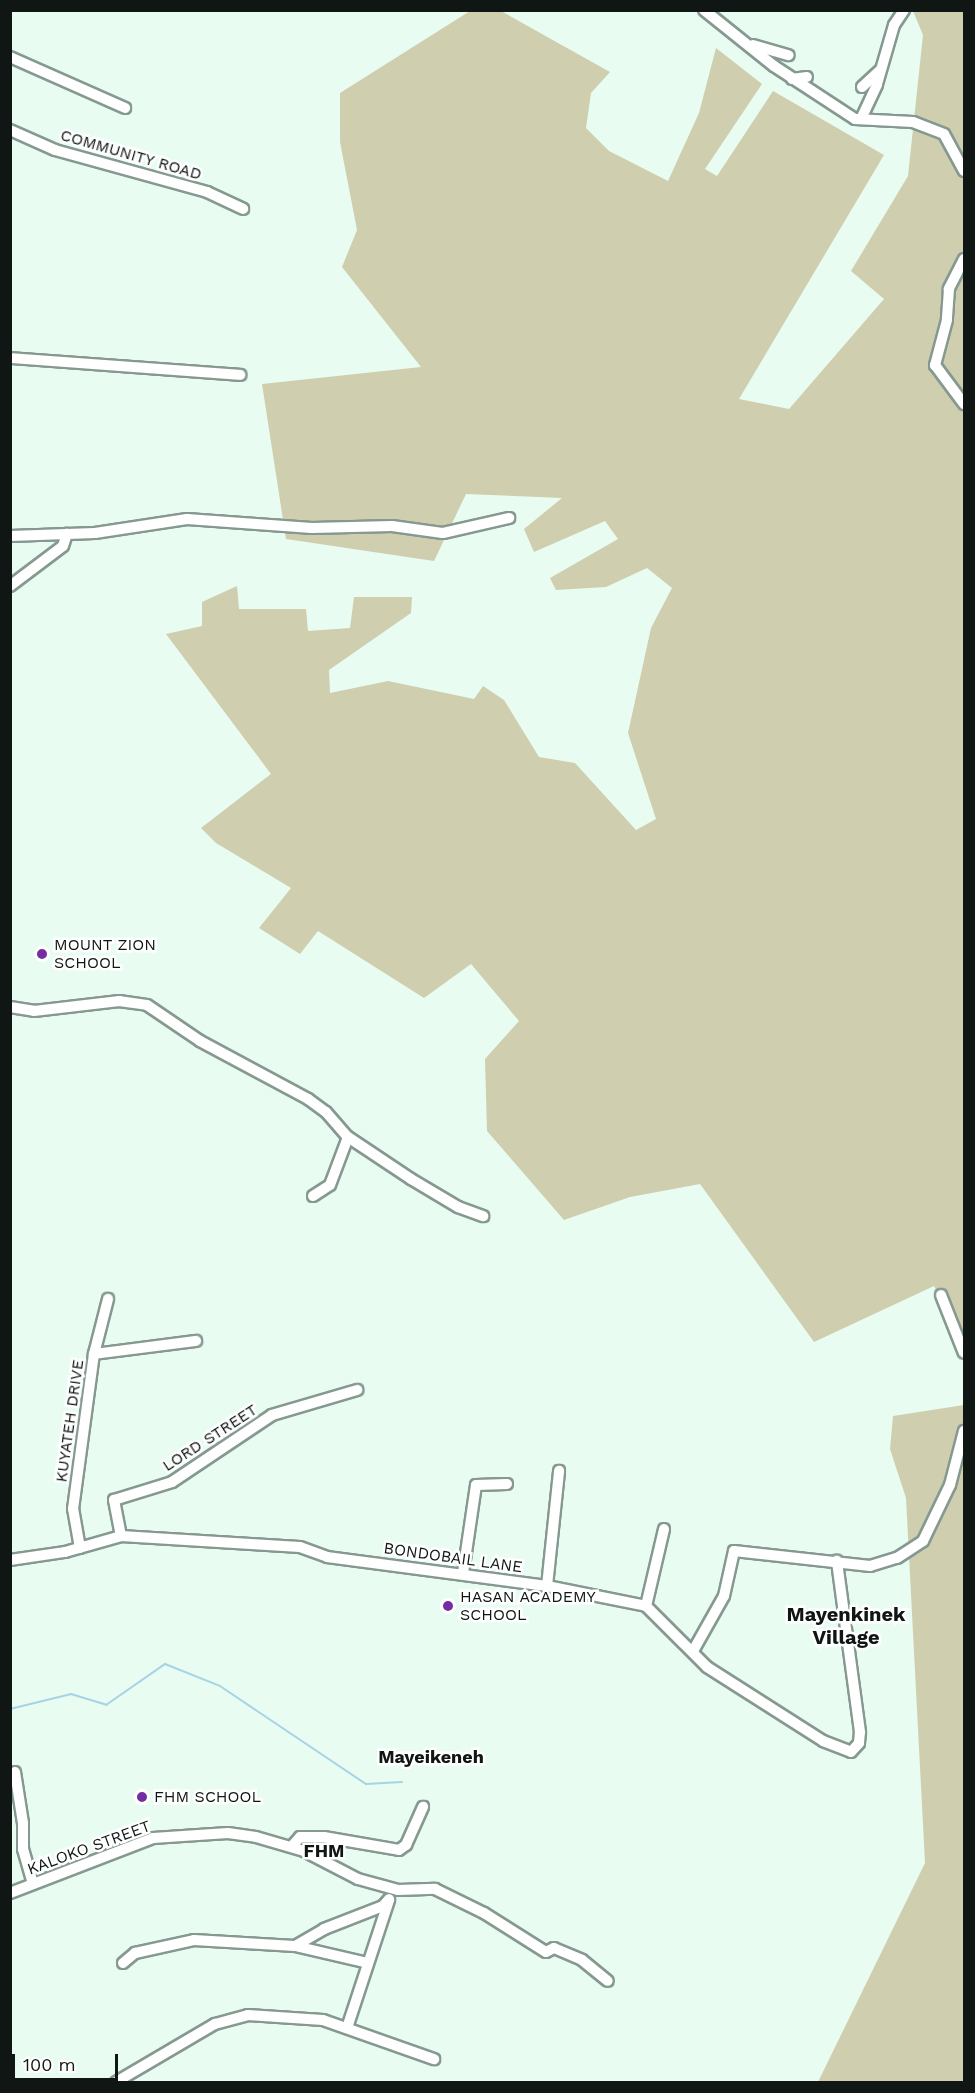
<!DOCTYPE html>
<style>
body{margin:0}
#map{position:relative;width:975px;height:2093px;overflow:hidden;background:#e8fcf2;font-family:"Work Sans",sans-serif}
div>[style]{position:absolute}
.green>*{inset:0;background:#cfceae}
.stream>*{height:2px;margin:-1px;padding:0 1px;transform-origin:1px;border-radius:1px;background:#a6d4e5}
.roads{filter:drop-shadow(2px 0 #869990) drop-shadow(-2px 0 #869990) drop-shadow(0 2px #869990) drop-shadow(0 -2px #869990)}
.minor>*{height:10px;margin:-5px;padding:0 5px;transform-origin:5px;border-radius:5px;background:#fff}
.dots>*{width:16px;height:16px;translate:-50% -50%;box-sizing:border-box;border:3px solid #fff;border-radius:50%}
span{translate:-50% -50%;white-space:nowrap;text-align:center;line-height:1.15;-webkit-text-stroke:5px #fff;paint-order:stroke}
.street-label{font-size:16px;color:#0f1613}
.poi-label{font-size:16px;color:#0f1613}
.left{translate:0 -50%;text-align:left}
.neighbourhood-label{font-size:18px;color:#0f1613;font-weight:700}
.quarter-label{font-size:20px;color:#0f1613;font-weight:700}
.frame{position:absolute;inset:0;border:12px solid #0f1613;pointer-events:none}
.scale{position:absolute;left:12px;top:2054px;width:106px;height:27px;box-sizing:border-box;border:3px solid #0f1613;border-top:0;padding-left:8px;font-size:18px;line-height:21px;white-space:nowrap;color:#0f1613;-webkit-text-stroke:4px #fff;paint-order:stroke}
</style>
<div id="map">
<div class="green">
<i style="clip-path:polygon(470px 11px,501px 11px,610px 72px,591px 93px,586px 128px,609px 151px,668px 181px,699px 113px,716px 48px,762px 84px,705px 169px,717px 176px,773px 91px,884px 155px,739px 399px,789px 409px,884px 299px,851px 271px,908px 176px,923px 35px,913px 11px,964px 11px,964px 1345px,934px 1286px,814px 1342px,700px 1184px,630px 1197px,564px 1220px,487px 1131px,485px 1059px,519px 1021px,471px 964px,424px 998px,318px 931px,300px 954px,259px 928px,291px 888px,216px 843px,201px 828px,271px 774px,166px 634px,202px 626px,202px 602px,237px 586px,239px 609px,306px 609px,308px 631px,350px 628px,354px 597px,412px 597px,411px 613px,329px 670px,330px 693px,388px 681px,474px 699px,483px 686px,504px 700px,539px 757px,575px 763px,636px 830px,656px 819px,628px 733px,651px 628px,672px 588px,647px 568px,606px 587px,556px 590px,550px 578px,618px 539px,605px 521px,534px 552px,524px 529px,562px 498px,466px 494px,434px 561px,286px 539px,262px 384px,421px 367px,342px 267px,357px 230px,340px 142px,340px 93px)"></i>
<i style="clip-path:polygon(964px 1405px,964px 2082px,818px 2082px,925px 1863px,906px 1498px,890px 1449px,893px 1416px)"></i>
</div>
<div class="stream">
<i style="left:10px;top:1709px;width:63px;rotate:-13.8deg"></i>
<i style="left:71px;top:1694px;width:37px;rotate:17deg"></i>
<i style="left:106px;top:1705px;width:72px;rotate:-34.8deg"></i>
<i style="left:165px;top:1664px;width:59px;rotate:21.8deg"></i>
<i style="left:220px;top:1686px;width:176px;rotate:33.9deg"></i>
<i style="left:366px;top:1784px;width:36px;rotate:-3deg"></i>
</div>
<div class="roads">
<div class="minor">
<i style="left:704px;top:10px;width:90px;rotate:38.7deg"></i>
<i style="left:774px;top:66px;width:97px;rotate:33.2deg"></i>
<i style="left:855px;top:119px;width:58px;rotate:3deg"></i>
<i style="left:913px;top:122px;width:33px;rotate:21deg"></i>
<i style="left:944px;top:134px;width:42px;rotate:61.6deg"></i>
<i style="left:753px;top:45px;width:37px;rotate:16deg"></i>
<i style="left:10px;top:57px;width:126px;rotate:23.9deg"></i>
<i style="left:792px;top:79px;width:15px;rotate:-8deg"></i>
<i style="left:862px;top:87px;width:23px;rotate:-43deg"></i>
<i style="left:861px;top:119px;width:38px;rotate:-65deg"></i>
<i style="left:877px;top:84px;width:61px;rotate:-73.9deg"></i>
<i style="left:894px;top:25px;width:18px;rotate:-56deg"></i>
<i style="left:10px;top:130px;width:49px;rotate:24deg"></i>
<i style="left:55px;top:150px;width:158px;rotate:15.4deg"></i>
<i style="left:207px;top:192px;width:40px;rotate:25deg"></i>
<i style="left:964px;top:259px;width:34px;rotate:117deg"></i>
<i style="left:949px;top:289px;width:31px;rotate:94deg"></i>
<i style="left:947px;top:320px;width:47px;rotate:104.9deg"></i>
<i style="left:935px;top:365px;width:49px;rotate:53.4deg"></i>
<i style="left:10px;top:358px;width:231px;rotate:4.2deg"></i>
<i style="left:10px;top:536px;width:85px;rotate:-2deg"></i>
<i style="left:95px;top:533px;width:93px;rotate:-8.7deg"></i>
<i style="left:187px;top:519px;width:125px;rotate:4.1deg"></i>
<i style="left:312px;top:528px;width:80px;rotate:-1.4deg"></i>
<i style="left:392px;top:526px;width:51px;rotate:7.8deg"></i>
<i style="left:443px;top:533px;width:68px;rotate:-12.8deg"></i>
<i style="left:10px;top:586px;width:66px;rotate:-37deg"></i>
<i style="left:63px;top:546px;width:13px;rotate:-72deg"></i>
<i style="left:10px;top:1007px;width:24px;rotate:9deg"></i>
<i style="left:34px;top:1011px;width:86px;rotate:-6.7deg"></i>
<i style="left:119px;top:1001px;width:28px;rotate:8deg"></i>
<i style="left:147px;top:1005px;width:64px;rotate:34.2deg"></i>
<i style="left:200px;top:1041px;width:123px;rotate:28.2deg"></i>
<i style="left:308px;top:1099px;width:22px;rotate:36deg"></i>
<i style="left:326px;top:1112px;width:33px;rotate:49deg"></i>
<i style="left:348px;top:1137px;width:76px;rotate:33.7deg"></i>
<i style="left:411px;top:1179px;width:55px;rotate:30.8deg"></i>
<i style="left:458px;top:1207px;width:27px;rotate:20deg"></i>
<i style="left:313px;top:1196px;width:20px;rotate:-33deg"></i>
<i style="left:330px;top:1185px;width:51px;rotate:-69.4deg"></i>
<i style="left:941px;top:1295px;width:62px;rotate:68.4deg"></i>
<i style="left:94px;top:1354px;width:103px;rotate:-7.3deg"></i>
<i style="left:121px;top:1536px;width:37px;rotate:-101deg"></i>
<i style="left:114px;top:1500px;width:61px;rotate:-17.2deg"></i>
<i style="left:172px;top:1482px;width:120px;rotate:-33.8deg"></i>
<i style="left:272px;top:1415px;width:89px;rotate:-16.4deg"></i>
<i style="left:80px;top:1548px;width:40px;rotate:-100deg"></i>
<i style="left:73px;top:1509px;width:156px;rotate:-82.3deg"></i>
<i style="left:94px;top:1354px;width:57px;rotate:-75.7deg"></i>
<i style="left:10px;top:1560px;width:56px;rotate:-8.3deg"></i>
<i style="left:65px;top:1552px;width:58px;rotate:-15.9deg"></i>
<i style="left:121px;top:1536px;width:179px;rotate:3.5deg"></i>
<i style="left:300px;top:1547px;width:29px;rotate:20deg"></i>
<i style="left:327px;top:1557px;width:222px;rotate:7.5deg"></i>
<i style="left:547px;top:1586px;width:101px;rotate:11.4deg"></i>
<i style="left:646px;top:1606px;width:86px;rotate:45deg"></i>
<i style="left:707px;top:1667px;width:138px;rotate:32.5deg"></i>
<i style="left:823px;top:1741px;width:30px;rotate:21deg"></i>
<i style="left:851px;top:1752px;width:12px;rotate:-48deg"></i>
<i style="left:859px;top:1743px;width:11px;rotate:-85deg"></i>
<i style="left:860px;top:1732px;width:173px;rotate:-97.7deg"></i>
<i style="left:463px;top:1573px;width:89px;rotate:-81.6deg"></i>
<i style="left:476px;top:1485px;width:31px;rotate:-2deg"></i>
<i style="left:547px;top:1586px;width:116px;rotate:-84deg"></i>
<i style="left:646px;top:1606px;width:79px;rotate:-76.8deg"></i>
<i style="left:693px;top:1651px;width:63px;rotate:-60.6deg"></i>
<i style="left:724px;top:1596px;width:46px;rotate:-77.5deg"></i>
<i style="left:734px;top:1551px;width:137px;rotate:6.3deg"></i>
<i style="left:870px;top:1566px;width:28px;rotate:-17deg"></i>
<i style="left:897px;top:1558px;width:31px;rotate:-33deg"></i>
<i style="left:923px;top:1541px;width:62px;rotate:-64.3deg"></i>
<i style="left:950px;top:1485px;width:56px;rotate:-75.5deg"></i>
<i style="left:15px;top:1772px;width:52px;rotate:81.1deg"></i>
<i style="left:23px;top:1823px;width:26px;rotate:90deg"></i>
<i style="left:23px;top:1849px;width:36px;rotate:74deg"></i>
<i style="left:292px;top:1846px;width:12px;rotate:-48deg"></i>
<i style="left:300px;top:1837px;width:24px"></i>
<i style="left:324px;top:1837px;width:76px;rotate:9.8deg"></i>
<i style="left:399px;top:1850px;width:9px;rotate:-36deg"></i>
<i style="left:406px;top:1845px;width:42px;rotate:-65.9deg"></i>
<i style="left:10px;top:1893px;width:153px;rotate:-21deg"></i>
<i style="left:153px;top:1838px;width:75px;rotate:-3.8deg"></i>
<i style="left:228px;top:1833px;width:28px;rotate:8deg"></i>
<i style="left:256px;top:1837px;width:50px;rotate:16.3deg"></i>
<i style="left:304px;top:1851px;width:61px;rotate:27.4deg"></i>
<i style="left:358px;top:1879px;width:41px;rotate:15.4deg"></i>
<i style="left:398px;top:1890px;width:37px;rotate:-2deg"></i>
<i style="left:435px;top:1889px;width:55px;rotate:26.1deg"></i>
<i style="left:484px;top:1913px;width:73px;rotate:32.2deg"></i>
<i style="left:546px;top:1952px;width:9px;rotate:-27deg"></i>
<i style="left:554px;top:1948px;width:30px;rotate:23deg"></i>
<i style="left:582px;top:1960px;width:33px;rotate:39deg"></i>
<i style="left:295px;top:1946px;width:34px;rotate:-30deg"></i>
<i style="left:324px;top:1929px;width:63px;rotate:-21.3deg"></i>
<i style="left:383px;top:1906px;width:9px;rotate:-49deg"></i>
<i style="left:123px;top:1963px;width:16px;rotate:-40deg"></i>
<i style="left:135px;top:1953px;width:60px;rotate:-12.4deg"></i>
<i style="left:194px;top:1940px;width:101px;rotate:3.4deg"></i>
<i style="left:295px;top:1946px;width:75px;rotate:13.1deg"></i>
<i style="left:347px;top:2028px;width:135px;rotate:-71.8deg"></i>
<i style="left:116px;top:2082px;width:115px;rotate:-30.4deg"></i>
<i style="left:215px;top:2024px;width:34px;rotate:-15deg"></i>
<i style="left:248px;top:2015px;width:75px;rotate:3.8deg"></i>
<i style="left:323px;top:2020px;width:118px;rotate:19.4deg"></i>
</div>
</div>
<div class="dots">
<i style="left:42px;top:954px;background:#742ea2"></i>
<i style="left:448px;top:1606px;background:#742ea2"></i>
<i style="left:142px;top:1797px;background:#742ea2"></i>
</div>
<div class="street-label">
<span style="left:131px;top:155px;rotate:16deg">COMMUNITY ROAD</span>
<span style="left:70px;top:1421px;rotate:-82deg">KUYATEH DRIVE</span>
<span style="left:210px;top:1438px;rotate:-33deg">LORD STREET</span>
<span style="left:453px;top:1558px;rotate:8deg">BONDOBAIL LANE</span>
<span style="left:89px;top:1848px;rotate:-20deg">KALOKO STREET</span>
</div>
<div class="poi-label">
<span class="left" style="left:54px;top:954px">MOUNT ZION<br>SCHOOL</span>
<span class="left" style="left:460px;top:1606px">HASAN ACADEMY<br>SCHOOL</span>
<span class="left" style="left:154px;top:1797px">FHM SCHOOL</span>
</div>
<div class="neighbourhood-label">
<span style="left:431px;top:1757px">Mayeikeneh</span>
<span style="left:324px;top:1851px">FHM</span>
</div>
<div class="quarter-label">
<span style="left:846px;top:1626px">Mayenkinek<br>Village</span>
</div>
<div class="frame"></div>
<div class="scale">100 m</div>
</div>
